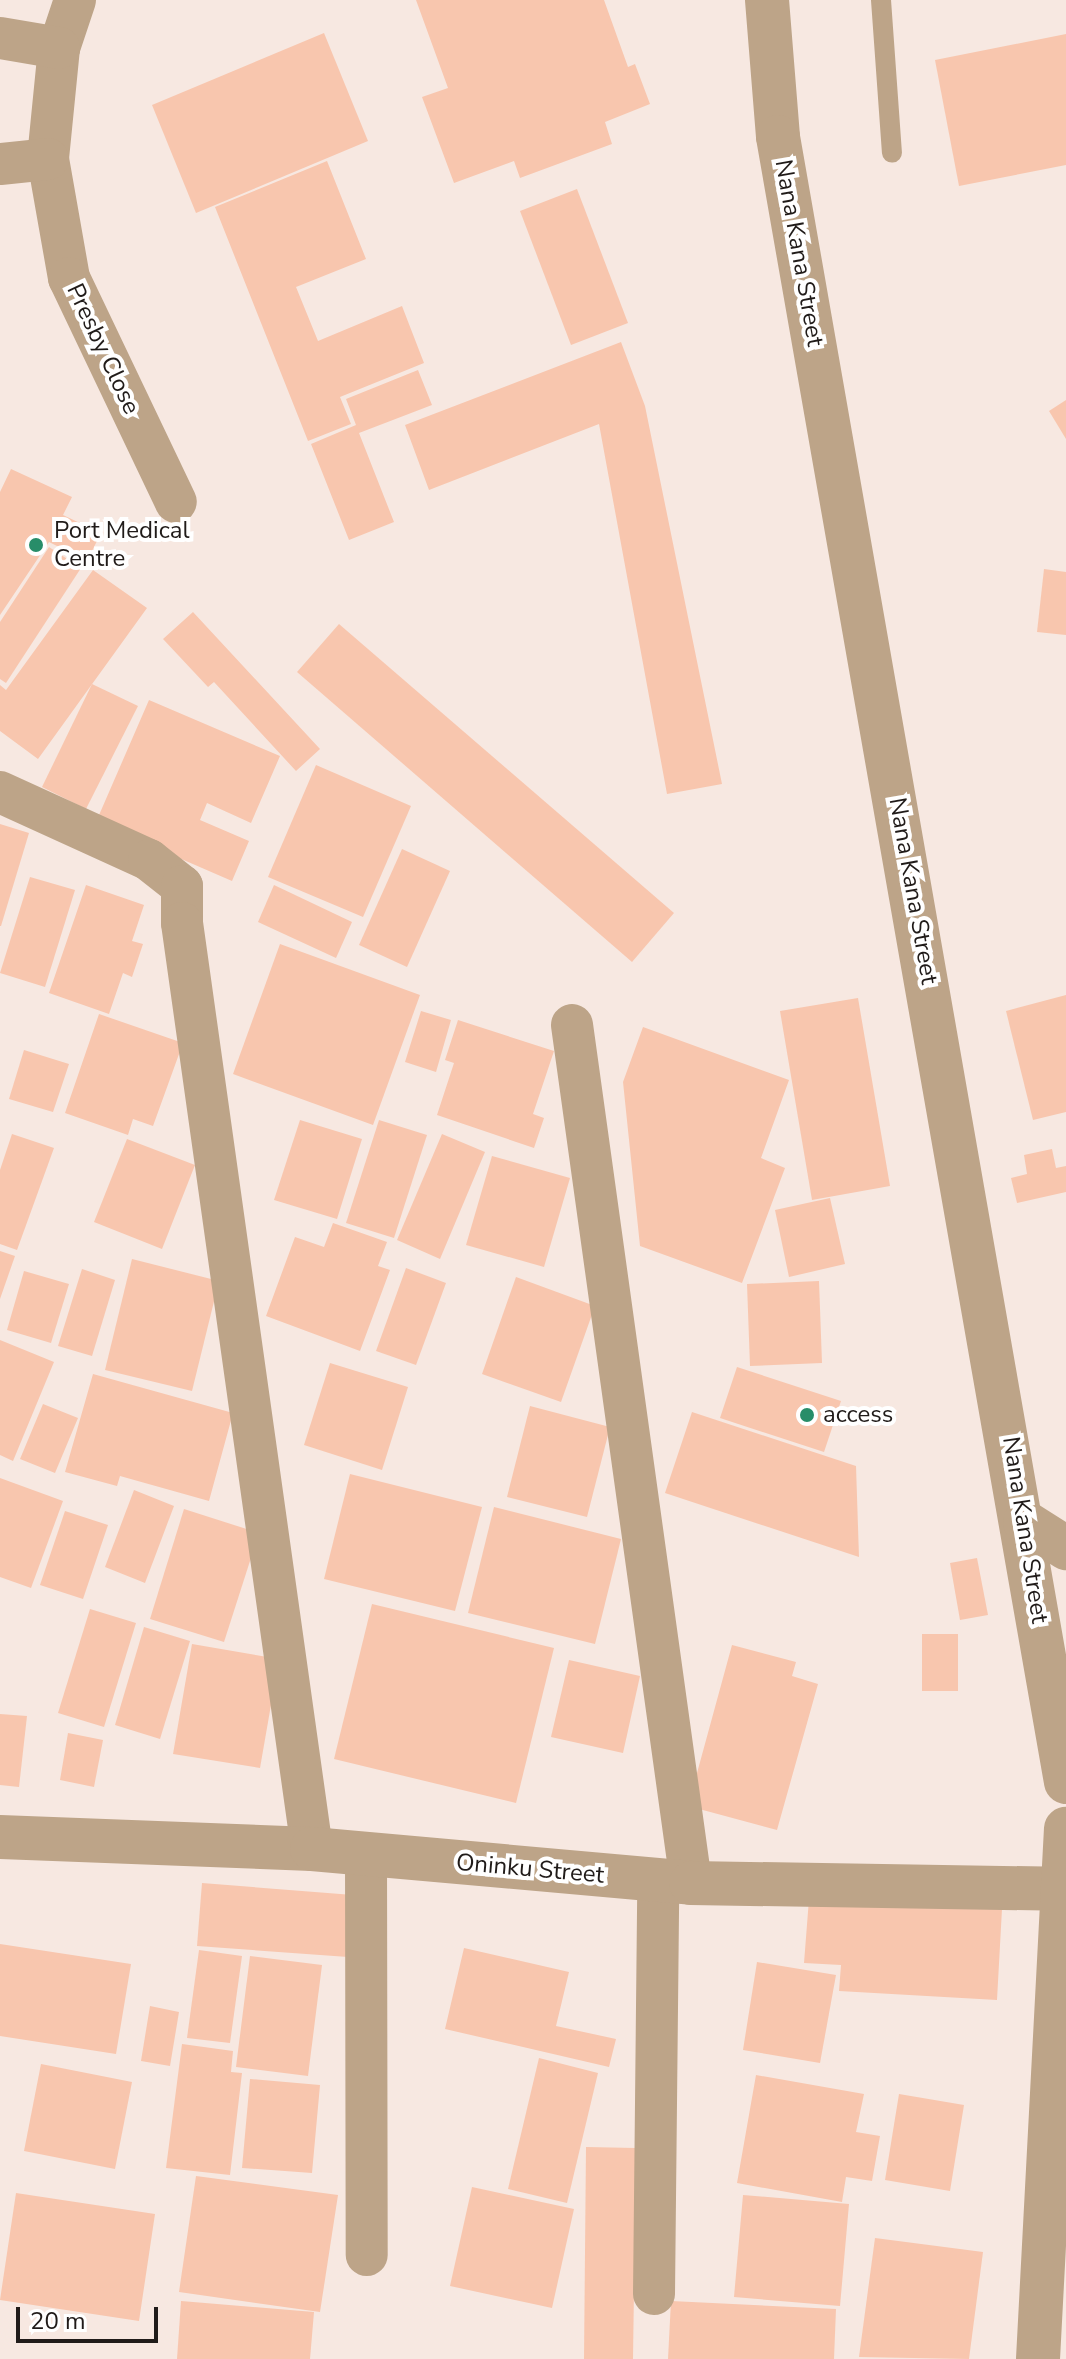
<!DOCTYPE html>
<style>
body{margin:0}
#map{position:relative;width:1066px;height:2359px;overflow:hidden;background:#f7e8e1;font-family:"Nunito Sans",sans-serif}
div>[style]{position:absolute}
.building>*{inset:0;background:#f8c6ae}
.service>*{height:20px;margin:-10px;padding:0 10px;transform-origin:10px;border-radius:10px;background:#bda488}
.minor>*{height:42px;margin:-21px;padding:0 21px;transform-origin:21px;border-radius:21px;background:#bda488}
.tertiary>*{height:44px;margin:-22px;padding:0 22px;transform-origin:22px;border-radius:22px;background:#bda488}
.dots>*{width:22px;height:22px;translate:-50% -50%;box-sizing:border-box;border:4px solid #fff;border-radius:50%}
span{translate:-50% -50%;white-space:nowrap;text-align:center;line-height:1.15;-webkit-text-stroke:8px #fff;paint-order:stroke}
.street-label{font-size:24px;color:#201b19}
.poi-label{font-size:24px;color:#201b19}
.left{translate:0 -50%;text-align:left}
.scale{position:absolute;left:16px;top:2307px;width:142px;height:36px;box-sizing:border-box;border:4px solid #201b19;border-top:0;padding-left:10px;font-size:24px;line-height:28px;white-space:nowrap;color:#201b19;-webkit-text-stroke:6px #fff;paint-order:stroke}
</style>
<div id="map">
<div class="building">
<i style="clip-path:polygon(416px 0,604px 0,628px 67px,635px 64px,650px 104px,605px 122px,612px 144px,520px 178px,514px 161px,454px 183px,422px 97px,448px 88px)"></i>
<i style="clip-path:polygon(324px 33px,368px 141px,196px 213px,152px 105px)"></i>
<i style="clip-path:polygon(1066px 34px,1066px 165px,959px 186px,935px 60px)"></i>
<i style="clip-path:polygon(327px 161px,366px 259px,296px 287px,318px 341px,402px 306px,424px 363px,340px 397px,351px 424px,308px 441px,215px 207px)"></i>
<i style="clip-path:polygon(577px 189px,628px 323px,571px 345px,520px 211px)"></i>
<i style="clip-path:polygon(621px 342px,645px 406px,722px 784px,667px 794px,599px 424px,429px 490px,405px 425px)"></i>
<i style="clip-path:polygon(418px 370px,432px 405px,359px 433px,394px 522px,349px 540px,311px 444px,356px 425px,346px 399px)"></i>
<i style="clip-path:polygon(1066px 400px,1066px 439px,1049px 411px)"></i>
<i style="clip-path:polygon(11px 469px,72px 497px,63px 515px,101px 533px,87px 561px,49px 542px,0 615px,0 492px)"></i>
<i style="clip-path:polygon(49px 547px,81px 568px,6px 683px,0 679px,0 622px)"></i>
<i style="clip-path:polygon(1044px 569px,1066px 572px,1066px 635px,1037px 632px)"></i>
<i style="clip-path:polygon(93px 570px,147px 608px,38px 759px,0 731px,0 685px,6px 690px)"></i>
<i style="clip-path:polygon(193px 612px,320px 749px,296px 771px,214px 682px,208px 687px,163px 639px)"></i>
<i style="clip-path:polygon(339px 624px,674px 913px,632px 962px,297px 672px)"></i>
<i style="clip-path:polygon(92px 684px,138px 706px,86px 809px,42px 787px)"></i>
<i style="clip-path:polygon(149px 700px,280px 756px,251px 823px,207px 803px,200px 820px,249px 841px,232px 881px,96px 822px)"></i>
<i style="clip-path:polygon(316px 765px,411px 806px,363px 917px,268px 877px)"></i>
<i style="clip-path:polygon(0 824px,29px 833px,1px 926px,0 926px)"></i>
<i style="clip-path:polygon(402px 849px,450px 871px,407px 967px,359px 945px)"></i>
<i style="clip-path:polygon(30px 877px,75px 890px,45px 987px,0 973px)"></i>
<i style="clip-path:polygon(86px 885px,144px 905px,132px 941px,143px 944px,132px 977px,123px 973px,109px 1014px,49px 993px)"></i>
<i style="clip-path:polygon(274px 885px,352px 922px,336px 958px,258px 922px)"></i>
<i style="clip-path:polygon(280px 944px,420px 995px,373px 1125px,233px 1074px)"></i>
<i style="clip-path:polygon(1066px 995px,1066px 1112px,1033px 1120px,1006px 1011px)"></i>
<i style="clip-path:polygon(858px 998px,890px 1186px,812px 1200px,780px 1011px)"></i>
<i style="clip-path:polygon(421px 1011px,451px 1020px,436px 1072px,405px 1062px)"></i>
<i style="clip-path:polygon(99px 1014px,183px 1043px,153px 1126px,133px 1119px,128px 1135px,65px 1113px)"></i>
<i style="clip-path:polygon(458px 1020px,554px 1051px,533px 1114px,544px 1118px,534px 1148px,437px 1115px,454px 1063px,445px 1060px)"></i>
<i style="clip-path:polygon(643px 1027px,789px 1080px,761px 1158px,785px 1168px,742px 1283px,640px 1246px,623px 1082px)"></i>
<i style="clip-path:polygon(24px 1050px,69px 1064px,53px 1112px,9px 1099px)"></i>
<i style="clip-path:polygon(300px 1120px,362px 1139px,337px 1219px,274px 1200px)"></i>
<i style="clip-path:polygon(379px 1120px,427px 1135px,394px 1238px,346px 1223px)"></i>
<i style="clip-path:polygon(12px 1134px,54px 1148px,17px 1250px,0 1244px,0 1170px)"></i>
<i style="clip-path:polygon(442px 1134px,485px 1152px,440px 1259px,397px 1240px)"></i>
<i style="clip-path:polygon(127px 1139px,195px 1165px,162px 1249px,94px 1222px)"></i>
<i style="clip-path:polygon(1052px 1149px,1056px 1168px,1066px 1166px,1066px 1192px,1017px 1203px,1011px 1178px,1027px 1174px,1024px 1155px)"></i>
<i style="clip-path:polygon(492px 1156px,570px 1178px,544px 1267px,466px 1245px)"></i>
<i style="clip-path:polygon(830px 1198px,845px 1264px,789px 1277px,775px 1210px)"></i>
<i style="clip-path:polygon(333px 1223px,387px 1242px,378px 1266px,390px 1270px,360px 1351px,266px 1316px,295px 1237px,324px 1247px)"></i>
<i style="clip-path:polygon(0 1251px,15px 1256px,0 1299px)"></i>
<i style="clip-path:polygon(132px 1259px,219px 1281px,192px 1391px,105px 1370px)"></i>
<i style="clip-path:polygon(406px 1268px,446px 1283px,416px 1365px,376px 1351px)"></i>
<i style="clip-path:polygon(82px 1269px,115px 1280px,92px 1356px,58px 1346px)"></i>
<i style="clip-path:polygon(24px 1271px,69px 1284px,51px 1343px,7px 1330px)"></i>
<i style="clip-path:polygon(516px 1277px,595px 1306px,561px 1402px,482px 1374px)"></i>
<i style="clip-path:polygon(819px 1281px,822px 1363px,750px 1366px,747px 1284px)"></i>
<i style="clip-path:polygon(0 1340px,54px 1362px,13px 1461px,0 1455px)"></i>
<i style="clip-path:polygon(330px 1363px,408px 1387px,382px 1470px,304px 1445px)"></i>
<i style="clip-path:polygon(737px 1367px,841px 1401px,824px 1452px,720px 1418px)"></i>
<i style="clip-path:polygon(93px 1374px,233px 1413px,209px 1501px,120px 1476px,117px 1486px,65px 1472px)"></i>
<i style="clip-path:polygon(43px 1404px,78px 1418px,55px 1473px,20px 1459px)"></i>
<i style="clip-path:polygon(530px 1406px,610px 1427px,587px 1517px,507px 1497px)"></i>
<i style="clip-path:polygon(692px 1412px,856px 1466px,859px 1557px,665px 1493px)"></i>
<i style="clip-path:polygon(350px 1474px,482px 1507px,455px 1611px,324px 1579px)"></i>
<i style="clip-path:polygon(0 1478px,63px 1501px,31px 1588px,0 1577px)"></i>
<i style="clip-path:polygon(134px 1490px,174px 1506px,145px 1583px,105px 1567px)"></i>
<i style="clip-path:polygon(494px 1507px,621px 1539px,595px 1644px,468px 1613px)"></i>
<i style="clip-path:polygon(184px 1509px,259px 1533px,224px 1642px,150px 1619px)"></i>
<i style="clip-path:polygon(65px 1511px,108px 1525px,83px 1599px,40px 1585px)"></i>
<i style="clip-path:polygon(977px 1558px,988px 1615px,960px 1620px,950px 1563px)"></i>
<i style="clip-path:polygon(372px 1604px,554px 1648px,516px 1803px,334px 1759px)"></i>
<i style="clip-path:polygon(90px 1609px,136px 1623px,104px 1727px,58px 1713px)"></i>
<i style="clip-path:polygon(144px 1627px,190px 1641px,160px 1739px,115px 1725px)"></i>
<i style="clip-path:polygon(922px 1634px,958px 1634px,958px 1691px,922px 1691px)"></i>
<i style="clip-path:polygon(192px 1644px,279px 1659px,260px 1768px,173px 1754px)"></i>
<i style="clip-path:polygon(732px 1645px,796px 1662px,792px 1676px,818px 1684px,777px 1830px,688px 1806px)"></i>
<i style="clip-path:polygon(569px 1660px,640px 1676px,623px 1753px,551px 1737px)"></i>
<i style="clip-path:polygon(0 1714px,27px 1716px,19px 1787px,0 1785px)"></i>
<i style="clip-path:polygon(68px 1733px,103px 1740px,94px 1787px,60px 1780px)"></i>
<i style="clip-path:polygon(202px 1883px,353px 1895px,348px 1957px,197px 1946px)"></i>
<i style="clip-path:polygon(809px 1899px,1002px 1909px,997px 2000px,839px 1991px,841px 1965px,804px 1963px)"></i>
<i style="clip-path:polygon(0 1944px,131px 1964px,116px 2054px,0 2036px)"></i>
<i style="clip-path:polygon(464px 1948px,569px 1972px,556px 2026px,616px 2039px,609px 2067px,445px 2029px)"></i>
<i style="clip-path:polygon(199px 1950px,242px 1956px,230px 2043px,187px 2038px)"></i>
<i style="clip-path:polygon(250px 1956px,322px 1965px,308px 2076px,236px 2067px)"></i>
<i style="clip-path:polygon(757px 1962px,836px 1975px,820px 2063px,743px 2050px)"></i>
<i style="clip-path:polygon(150px 2006px,179px 2012px,170px 2066px,141px 2061px)"></i>
<i style="clip-path:polygon(182px 2044px,233px 2051px,231px 2072px,242px 2073px,230px 2175px,166px 2168px)"></i>
<i style="clip-path:polygon(539px 2058px,598px 2073px,567px 2203px,508px 2189px)"></i>
<i style="clip-path:polygon(41px 2064px,132px 2082px,115px 2169px,24px 2151px)"></i>
<i style="clip-path:polygon(756px 2075px,864px 2094px,856px 2132px,880px 2136px,872px 2181px,846px 2177px,842px 2202px,737px 2183px)"></i>
<i style="clip-path:polygon(250px 2079px,320px 2085px,312px 2173px,242px 2168px)"></i>
<i style="clip-path:polygon(899px 2094px,964px 2105px,950px 2191px,885px 2180px)"></i>
<i style="clip-path:polygon(586px 2147px,636px 2148px,633px 2359px,584px 2359px)"></i>
<i style="clip-path:polygon(196px 2176px,338px 2195px,320px 2312px,179px 2292px)"></i>
<i style="clip-path:polygon(472px 2187px,574px 2209px,552px 2308px,450px 2286px)"></i>
<i style="clip-path:polygon(16px 2193px,155px 2214px,139px 2321px,0 2300px)"></i>
<i style="clip-path:polygon(743px 2195px,849px 2204px,840px 2306px,734px 2297px)"></i>
<i style="clip-path:polygon(875px 2238px,983px 2252px,969px 2359px,859px 2357px)"></i>
<i style="clip-path:polygon(181px 2301px,314px 2312px,310px 2359px,177px 2359px)"></i>
<i style="clip-path:polygon(671px 2301px,836px 2309px,834px 2359px,668px 2359px)"></i>
</div>
<div class="service">
<i style="left:881px;top:0;width:153px;rotate:85.9deg"></i>
</div>
<div class="minor">
<i style="left:75px;top:0;width:51px;rotate:108.4deg"></i>
<i style="left:59px;top:48px;width:112px;rotate:95.7deg"></i>
<i style="left:48px;top:159px;width:121px;rotate:80deg"></i>
<i style="left:69px;top:278px;width:248px;rotate:64.5deg"></i>
<i style="left:0;top:38px;width:60px;rotate:9.6deg"></i>
<i style="left:0;top:164px;width:48px;rotate:-5.9deg"></i>
<i style="left:0;top:792px;width:164px;rotate:24.5deg"></i>
<i style="left:149px;top:860px;width:42px;rotate:38.2deg"></i>
<i style="left:182px;top:886px;width:37px;rotate:90deg"></i>
<i style="left:182px;top:923px;width:935px;rotate:82.01deg"></i>
<i style="left:572px;top:1025px;width:866px;rotate:82.1deg"></i>
<i style="left:366px;top:1854px;width:401px;rotate:89.9deg"></i>
<i style="left:654px;top:2294px;width:414px;rotate:-89.4deg"></i>
</div>
<div class="tertiary">
<i style="left:767px;top:0;width:137px;rotate:85.4deg"></i>
<i style="left:778px;top:137px;width:1670px;rotate:80.07deg"></i>
<i style="left:1025px;top:1522px;width:49px;rotate:32.4deg"></i>
<i style="left:0;top:1837px;width:312px;rotate:2.2deg"></i>
<i style="left:312px;top:1849px;width:381px;rotate:5.1deg"></i>
<i style="left:691px;top:1883px;width:369px;rotate:0.9deg"></i>
<i style="left:1038px;top:2359px;width:531px;rotate:-86.98deg"></i>
</div>
<div class="dots">
<i style="left:36px;top:545px;background:#288d69"></i>
<i style="left:807px;top:1415px;background:#288d69"></i>
</div>
<div class="street-label">
<span style="left:799px;top:253px;rotate:80deg">Nana Kana Street</span>
<span style="left:103px;top:349px;rotate:65deg">Presby Close</span>
<span style="left:913px;top:891px;rotate:80deg">Nana Kana Street</span>
<span style="left:1025px;top:1530px;rotate:81deg">Nana Kana Street</span>
<span style="left:530px;top:1869px;rotate:5deg">Oninku Street</span>
</div>
<div class="poi-label">
<span class="left" style="left:54px;top:545px">Port Medical<br>Centre</span>
<span class="left" style="left:823px;top:1415px">access</span>
</div>
<div class="scale">20 m</div>
</div>
